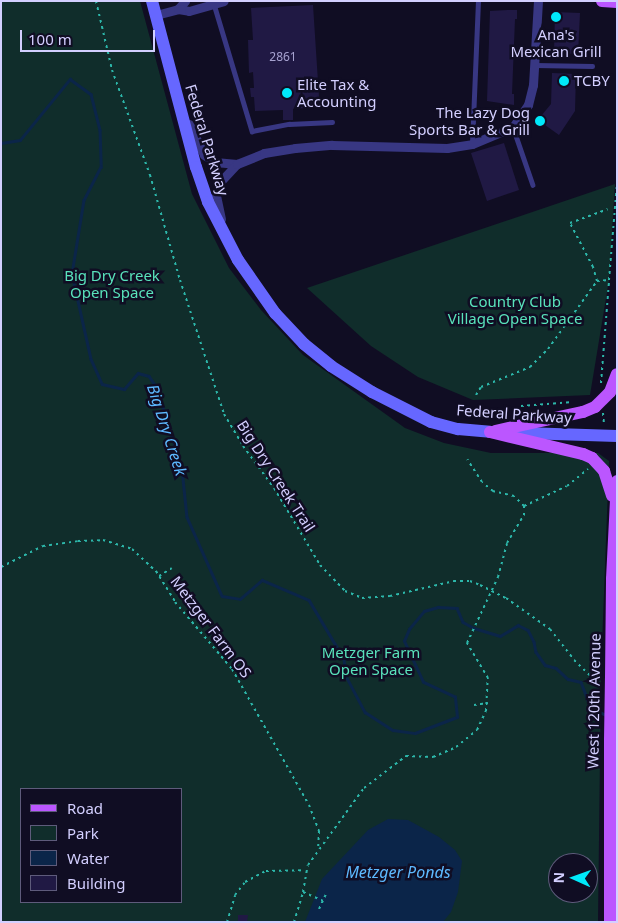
<!DOCTYPE html>
<style>
body{margin:0}
#map{position:relative;width:618px;height:923px;overflow:hidden;background:#100d23;font-family:"Noto Sans",sans-serif}
div>[style]{position:absolute}
.green>*{inset:0;background:#102d2b}
.water>*{inset:0;background:#0b2549}
.stream>*{height:2.5px;margin:-1.25px;padding:0 1.25px;transform-origin:1.25px;border-radius:1.25px;background:#0b2549}
.building>*{inset:0;background:#201944}
.path>*{height:2px;margin-top:-1px;transform-origin:0;background:repeating-linear-gradient(90deg,#2cb7aa 0 2.5px,transparent 0 6.5px)}
.lane>*{height:4.5px;margin:-2.25px;padding:0 2.25px;transform-origin:2.25px;border-radius:2.25px;background:#383783}
.street>*{height:9px;margin:-4.5px;padding:0 4.5px;transform-origin:4.5px;border-radius:4.5px;background:#383783}
.secondary>*{height:12px;margin:-6px;padding:0 6px;transform-origin:6px;border-radius:6px;background:#6667ff}
.primary>*{height:12px;margin:-6px;padding:0 6px;transform-origin:6px;border-radius:6px;background:#bb56ff}
.primary-bridge>*{height:12px;margin:-6px;padding:0 6px;transform-origin:6px;border-radius:6px;background:#bb56ff}
.dots>*{width:14px;height:14px;translate:-50% -50%;box-sizing:border-box;border:2px solid #100d23;border-radius:50%}
span{translate:-50% -50%;white-space:nowrap;text-align:center;line-height:1.15;-webkit-text-stroke:5px #100d23;paint-order:stroke}
.number-label{font-size:12px;color:#a6a2d0}
.number-label span{-webkit-text-stroke-width:0}
.poi-label{font-size:15px;color:#d3cfff}
.left{translate:0 -50%;text-align:left}
.right{translate:-100% -50%;text-align:right}
.street-label{font-size:15px;color:#d3cfff}
.park-label{font-size:15px;color:#59e2bb}
.water-label{font-size:16px;color:#5db9ff;font-style:italic}
.frame{position:absolute;inset:0;border:2px solid #d3cfff;pointer-events:none}
.legend{position:absolute;left:20px;top:788px;width:162px;height:115px;box-sizing:border-box;background:#100d23;border:1px solid #5e5b7b;margin:0;padding:6px 9px;list-style:none;font-size:15px;color:#d3cfff}
.legend li{display:flex;align-items:center;gap:10px;height:25px}
.legend b{width:25px;border:1px solid #5e5b7b}
.north{position:absolute;left:548px;top:853px;width:50px;height:50px;box-sizing:border-box;background:#100d23;border:1px solid #5e5b7b;border-radius:50%;rotate:272deg;font-size:14px;font-weight:700;line-height:20px;text-align:center;color:#d3cfff}
.north::after{content:'';display:block;margin:auto;width:18px;height:22px;background:#00e9fa;clip-path:polygon(50% 0,100% 100%,50% 72%,0 100%)}
.scale{position:absolute;left:20px;top:30px;width:135px;height:22px;box-sizing:border-box;border:2px solid #d3cfff;border-top:0;padding-left:6px;font-size:15px;line-height:18px;white-space:nowrap;color:#d3cfff;-webkit-text-stroke:4px #100d23;paint-order:stroke}
</style>
<div id="map">
<div class="green">
<i style="clip-path:polygon(evenodd,1px 1px,140px 1px,192px 194px,229px 268px,261px 310px,303px 355px,405px 428px,444px 443px,491px 453px,598px 453px,609px 461px,601px 672px,598px 922px,1px 922px,1px 1px,21px 789px,181px 789px,181px 902px,21px 902px,21px 789px,1px 1px,558px 863px,588px 863px,588px 893px,558px 893px,558px 863px)"></i>
<i style="clip-path:polygon(615px 184px,609px 280px,590px 395px,473px 400px,418px 377px,371px 346px,307px 288px)"></i>
</div>
<div class="water">
<i style="clip-path:polygon(388px 819px,408px 820px,439px 837px,455px 850px,462px 861px,458px 892px,451px 912px,443px 922px,305px 922px,322px 879px,368px 830px)"></i>
</div>
<div class="stream">
<i style="left:1px;top:143px;width:19px;rotate:-9deg"></i>
<i style="left:20px;top:140px;width:79px;rotate:-50.7deg"></i>
<i style="left:70px;top:79px;width:26px;rotate:36deg"></i>
<i style="left:91px;top:94px;width:37px;rotate:76deg"></i>
<i style="left:100px;top:130px;width:37px;rotate:88deg"></i>
<i style="left:101px;top:167px;width:37px;rotate:117deg"></i>
<i style="left:84px;top:200px;width:75px;rotate:99.2deg"></i>
<i style="left:72px;top:274px;width:87px;rotate:77.4deg"></i>
<i style="left:91px;top:359px;width:27px;rotate:66deg"></i>
<i style="left:102px;top:384px;width:23px;rotate:13deg"></i>
<i style="left:124px;top:389px;width:21px;rotate:-49deg"></i>
<i style="left:138px;top:373px;width:11px;rotate:15deg"></i>
<i style="left:149px;top:376px;width:14px;rotate:56deg"></i>
<i style="left:157px;top:388px;width:85px;rotate:72.8deg"></i>
<i style="left:182px;top:469px;width:48px;rotate:84.1deg"></i>
<i style="left:187px;top:517px;width:86px;rotate:66.1deg"></i>
<i style="left:222px;top:596px;width:18px;rotate:9deg"></i>
<i style="left:240px;top:599px;width:29px;rotate:-41deg"></i>
<i style="left:262px;top:580px;width:51px;rotate:23.1deg"></i>
<i style="left:309px;top:600px;width:69px;rotate:59.3deg"></i>
<i style="left:344px;top:659px;width:17px;rotate:83deg"></i>
<i style="left:346px;top:676px;width:41px;rotate:62.2deg"></i>
<i style="left:365px;top:712px;width:33px;rotate:33deg"></i>
<i style="left:393px;top:730px;width:22px;rotate:8deg"></i>
<i style="left:415px;top:733px;width:45px;rotate:-20.9deg"></i>
<i style="left:457px;top:717px;width:20px;rotate:-96deg"></i>
<i style="left:455px;top:697px;width:35px;rotate:-155deg"></i>
<i style="left:423px;top:682px;width:45px;rotate:-114.9deg"></i>
<i style="left:404px;top:641px;width:13px;rotate:-67deg"></i>
<i style="left:409px;top:629px;width:23px;rotate:-50deg"></i>
<i style="left:424px;top:611px;width:15px;rotate:-16deg"></i>
<i style="left:438px;top:607px;width:19px;rotate:3deg"></i>
<i style="left:457px;top:608px;width:15px;rotate:67deg"></i>
<i style="left:463px;top:622px;width:13px;rotate:29deg"></i>
<i style="left:474px;top:628px;width:27px;rotate:17deg"></i>
<i style="left:500px;top:636px;width:21px;rotate:-31deg"></i>
<i style="left:518px;top:625px;width:11px;rotate:27deg"></i>
<i style="left:528px;top:630px;width:13px;rotate:63deg"></i>
<i style="left:534px;top:642px;width:10px;rotate:79deg"></i>
<i style="left:536px;top:652px;width:16px;rotate:55deg"></i>
<i style="left:545px;top:665px;width:11px;rotate:15deg"></i>
<i style="left:556px;top:668px;width:16px;rotate:43deg"></i>
<i style="left:568px;top:679px;width:13px;rotate:13deg"></i>
<i style="left:581px;top:682px;width:28px;rotate:69deg"></i>
<i style="left:591px;top:708px;width:17px;rotate:25deg"></i>
</div>
<div class="building">
<i style="clip-path:polygon(313px 5px,319px 97px,317px 97px,317px 107px,293px 109px,293px 120px,283px 120px,283px 110px,255px 111px,254px 97px,251px 97px,250px 88px,254px 88px,253px 72px,249px 73px,248px 40px,253px 40px,251px 8px)"></i>
<i style="clip-path:polygon(508px 10px,517px 10px,517px 19px,515px 19px,512px 94px,514px 94px,514px 105px,487px 101px,490px 11px)"></i>
<i style="clip-path:polygon(555px 12px,580px 13px,578px 54px,554px 53px)"></i>
<i style="clip-path:polygon(552px 73px,576px 74px,575px 111px,559px 135px,545px 125px,539px 126px,536px 122px,551px 104px)"></i>
<i style="clip-path:polygon(504px 143px,519px 190px,487px 201px,471px 153px)"></i>
<i style="clip-path:polygon(238px 915px,248px 915px,247px 922px,238px 922px)"></i>
</div>
<div class="path">
<i style="left:96px;top:1px;width:71px;rotate:76.9deg"></i>
<i style="left:112px;top:70px;width:112px;rotate:70.1deg"></i>
<i style="left:150px;top:175px;width:109px;rotate:74.1deg"></i>
<i style="left:180px;top:280px;width:141px;rotate:71.8deg"></i>
<i style="left:224px;top:414px;width:37px;rotate:59deg"></i>
<i style="left:243px;top:446px;width:52px;rotate:53.6deg"></i>
<i style="left:274px;top:488px;width:90px;rotate:59.1deg"></i>
<i style="left:320px;top:565px;width:36px;rotate:46deg"></i>
<i style="left:345px;top:591px;width:18px;rotate:22deg"></i>
<i style="left:362px;top:598px;width:28px;rotate:-4deg"></i>
<i style="left:390px;top:596px;width:66px;rotate:-13.2deg"></i>
<i style="left:454px;top:581px;width:16px"></i>
<i style="left:470px;top:581px;width:11px;rotate:22deg"></i>
<i style="left:480px;top:585px;width:29px;rotate:27deg"></i>
<i style="left:506px;top:598px;width:54px;rotate:35.2deg"></i>
<i style="left:550px;top:629px;width:39px;rotate:52deg"></i>
<i style="left:574px;top:660px;width:37px;rotate:44deg"></i>
<i style="left:597px;top:281px;width:15px;rotate:-106deg"></i>
<i style="left:593px;top:267px;width:50px;rotate:-117.6deg"></i>
<i style="left:570px;top:223px;width:40px;rotate:-20.2deg"></i>
<i style="left:601px;top:383px;width:102px;rotate:-85.5deg"></i>
<i style="left:476px;top:395px;width:9px;rotate:-58deg"></i>
<i style="left:481px;top:387px;width:53px;rotate:-22.2deg"></i>
<i style="left:530px;top:367px;width:25px;rotate:-45deg"></i>
<i style="left:548px;top:349px;width:84px;rotate:-54.2deg"></i>
<i style="left:597px;top:281px;width:12px;rotate:-5deg"></i>
<i style="left:609px;top:280px;width:98px;rotate:-85.3deg"></i>
<i style="left:521px;top:406px;width:52px;rotate:-4.4deg"></i>
<i style="left:603px;top:413px;width:12px;rotate:85deg"></i>
<i style="left:524px;top:506px;width:47px;rotate:-24.9deg"></i>
<i style="left:567px;top:486px;width:27px;rotate:-39deg"></i>
<i style="left:1px;top:567px;width:47px;rotate:-26.6deg"></i>
<i style="left:43px;top:546px;width:35px;rotate:-8deg"></i>
<i style="left:78px;top:541px;width:25px;rotate:-2deg"></i>
<i style="left:103px;top:540px;width:30px;rotate:17deg"></i>
<i style="left:132px;top:549px;width:33px;rotate:43deg"></i>
<i style="left:156px;top:571px;width:36px;rotate:58deg"></i>
<i style="left:175px;top:602px;width:88px;rotate:49.6deg"></i>
<i style="left:232px;top:669px;width:156px;rotate:60.5deg"></i>
<i style="left:309px;top:805px;width:28px;rotate:69deg"></i>
<i style="left:319px;top:831px;width:17px;rotate:93deg"></i>
<i style="left:159px;top:576px;width:15px;rotate:-32deg"></i>
<i style="left:474px;top:705px;width:14px;rotate:-8deg"></i>
<i style="left:303px;top:892px;width:22px;rotate:24deg"></i>
<i style="left:319px;top:909px;width:17px;rotate:-65deg"></i>
<i style="left:227px;top:922px;width:28px;rotate:-73deg"></i>
<i style="left:235px;top:895px;width:16px;rotate:-52deg"></i>
<i style="left:245px;top:882px;width:24px;rotate:-28deg"></i>
<i style="left:266px;top:871px;width:39px;rotate:-1deg"></i>
<i style="left:294px;top:922px;width:31px;rotate:-73deg"></i>
<i style="left:303px;top:892px;width:27px;rotate:-80deg"></i>
<i style="left:308px;top:865px;width:95px;rotate:-54deg"></i>
<i style="left:364px;top:788px;width:53px;rotate:-37.3deg"></i>
<i style="left:406px;top:756px;width:27px;rotate:2deg"></i>
<i style="left:433px;top:757px;width:25px;rotate:-23deg"></i>
<i style="left:456px;top:747px;width:27px;rotate:-39deg"></i>
<i style="left:477px;top:730px;width:21px;rotate:-65deg"></i>
<i style="left:486px;top:711px;width:33px;rotate:-87deg"></i>
<i style="left:488px;top:678px;width:41px;rotate:-121deg"></i>
<i style="left:467px;top:643px;width:73px;rotate:-64.8deg"></i>
<i style="left:498px;top:577px;width:35px;rotate:-75deg"></i>
<i style="left:507px;top:543px;width:33px;rotate:-59deg"></i>
<i style="left:524px;top:515px;width:9px;rotate:-90deg"></i>
<i style="left:524px;top:506px;width:14px;rotate:-135deg"></i>
<i style="left:514px;top:496px;width:22px;rotate:-167deg"></i>
<i style="left:493px;top:491px;width:14px;rotate:-141deg"></i>
<i style="left:482px;top:482px;width:27px;rotate:-123deg"></i>
</div>
<div class="lane">
<i style="left:214px;top:4px;width:133px;rotate:73.3deg"></i>
<i style="left:252px;top:131px;width:38px;rotate:-11deg"></i>
<i style="left:289px;top:124px;width:43px;rotate:-2.7deg"></i>
<i style="left:535px;top:65px;width:57px;rotate:1deg"></i>
<i style="left:513px;top:127px;width:61px;rotate:71deg"></i>
<i style="left:472px;top:144px;width:143px;rotate:-87.6deg"></i>
</div>
<div class="street">
<i style="left:178px;top:9px;width:11px;rotate:-49deg"></i>
<i style="left:156px;top:15px;width:23px;rotate:-15deg"></i>
<i style="left:178px;top:9px;width:11px;rotate:10deg"></i>
<i style="left:189px;top:11px;width:36px;rotate:-16deg"></i>
<i style="left:189px;top:124px;width:34px;rotate:64deg"></i>
<i style="left:204px;top:155px;width:13px;rotate:32deg"></i>
<i style="left:215px;top:162px;width:22px;rotate:5deg"></i>
<i style="left:221px;top:219px;width:25px;rotate:-102deg"></i>
<i style="left:216px;top:195px;width:14px;rotate:-73deg"></i>
<i style="left:220px;top:182px;width:25px;rotate:-47deg"></i>
<i style="left:237px;top:164px;width:29px;rotate:-22deg"></i>
<i style="left:264px;top:153px;width:31px;rotate:-9deg"></i>
<i style="left:295px;top:148px;width:37px;rotate:-5deg"></i>
<i style="left:332px;top:145px;width:115px;rotate:1.5deg"></i>
<i style="left:447px;top:148px;width:25px;rotate:-9deg"></i>
<i style="left:472px;top:144px;width:44px;rotate:-22.5deg"></i>
<i style="left:513px;top:127px;width:27px;rotate:-56deg"></i>
<i style="left:528px;top:105px;width:21px;rotate:-76deg"></i>
<i style="left:533px;top:85px;width:84px;rotate:-86.6deg"></i>
</div>
<div class="secondary">
<i style="left:152px;top:1px;width:172px;rotate:75.2deg"></i>
<i style="left:196px;top:167px;width:37px;rotate:71deg"></i>
<i style="left:208px;top:202px;width:65px;rotate:62.7deg"></i>
<i style="left:238px;top:260px;width:65px;rotate:55.1deg"></i>
<i style="left:275px;top:313px;width:42px;rotate:46.9deg"></i>
<i style="left:304px;top:344px;width:35px;rotate:39deg"></i>
<i style="left:331px;top:366px;width:49px;rotate:32.4deg"></i>
<i style="left:372px;top:392px;width:66px;rotate:27deg"></i>
<i style="left:431px;top:422px;width:28px;rotate:15deg"></i>
<i style="left:458px;top:429px;width:32px;rotate:5deg"></i>
<i style="left:490px;top:432px;width:127px;rotate:1.8deg"></i>
</div>
<div class="primary">
<i style="left:602px;top:1px;width:15px;rotate:4deg"></i>
<i style="left:495px;top:431px;width:90px;rotate:-12.2deg"></i>
<i style="left:583px;top:412px;width:13px;rotate:-23deg"></i>
<i style="left:595px;top:407px;width:21px;rotate:-45deg"></i>
<i style="left:610px;top:392px;width:19px;rotate:-69deg"></i>
<i style="left:490px;top:432px;width:96px;rotate:13.3deg"></i>
<i style="left:583px;top:454px;width:10px;rotate:24deg"></i>
<i style="left:592px;top:458px;width:18px;rotate:47deg"></i>
<i style="left:604px;top:471px;width:26px;rotate:72deg"></i>
<i style="left:611px;top:678px;width:99px;rotate:-89.4deg"></i>
<i style="left:612px;top:579px;width:98px;rotate:-87.1deg"></i>
<i style="left:610px;top:740px;width:182px;rotate:90deg"></i>
</div>
<div class="primary-bridge">
<i style="left:610px;top:740px;width:62px;rotate:-89.1deg"></i>
</div>
<div class="dots">
<i style="left:556px;top:17px;background:#00e9fa"></i>
<i style="left:564px;top:81px;background:#00e9fa"></i>
<i style="left:287px;top:93px;background:#00e9fa"></i>
<i style="left:540px;top:121px;background:#00e9fa"></i>
</div>
<div class="number-label">
<span style="left:283px;top:57px">2861</span>
</div>
<div class="poi-label">
<span style="left:556px;top:43px">Ana's<br>Mexican Grill</span>
<span class="left" style="left:574px;top:81px">TCBY</span>
<span class="left" style="left:297px;top:93px">Elite Tax &amp;<br>Accounting</span>
<span class="right" style="left:530px;top:121px">The Lazy Dog<br>Sports Bar &amp; Grill</span>
</div>
<div class="street-label">
<span style="left:207px;top:140px;rotate:73deg">Federal Parkway</span>
<span style="left:514px;top:414px;rotate:4deg">Federal Parkway</span>
<span style="left:276px;top:476px;rotate:57deg">Big Dry Creek Trail</span>
<span style="left:211px;top:627px;rotate:53deg">Metzger Farm OS</span>
<span style="left:594px;top:701px;rotate:-89deg">West 120th Avenue</span>
</div>
<div class="park-label">
<span style="left:112px;top:284px">Big Dry Creek<br>Open Space</span>
<span style="left:515px;top:310px">Country Club<br>Village Open Space</span>
<span style="left:371px;top:661px">Metzger Farm<br>Open Space</span>
</div>
<div class="water-label">
<span style="left:167px;top:430px;rotate:72deg">Big Dry Creek</span>
<span style="left:398px;top:872px">Metzger Ponds</span>
</div>
<div class="frame"></div>
<ul class="legend">
<li><b style="height:6px;background:#bb56ff"></b>Road</li>
<li><b style="height:14px;background:#102d2b"></b>Park</li>
<li><b style="height:14px;background:#0b2549"></b>Water</li>
<li><b style="height:14px;background:#201944"></b>Building</li>
</ul>
<div class="north">N</div>
<div class="scale">100 m</div>
</div>
